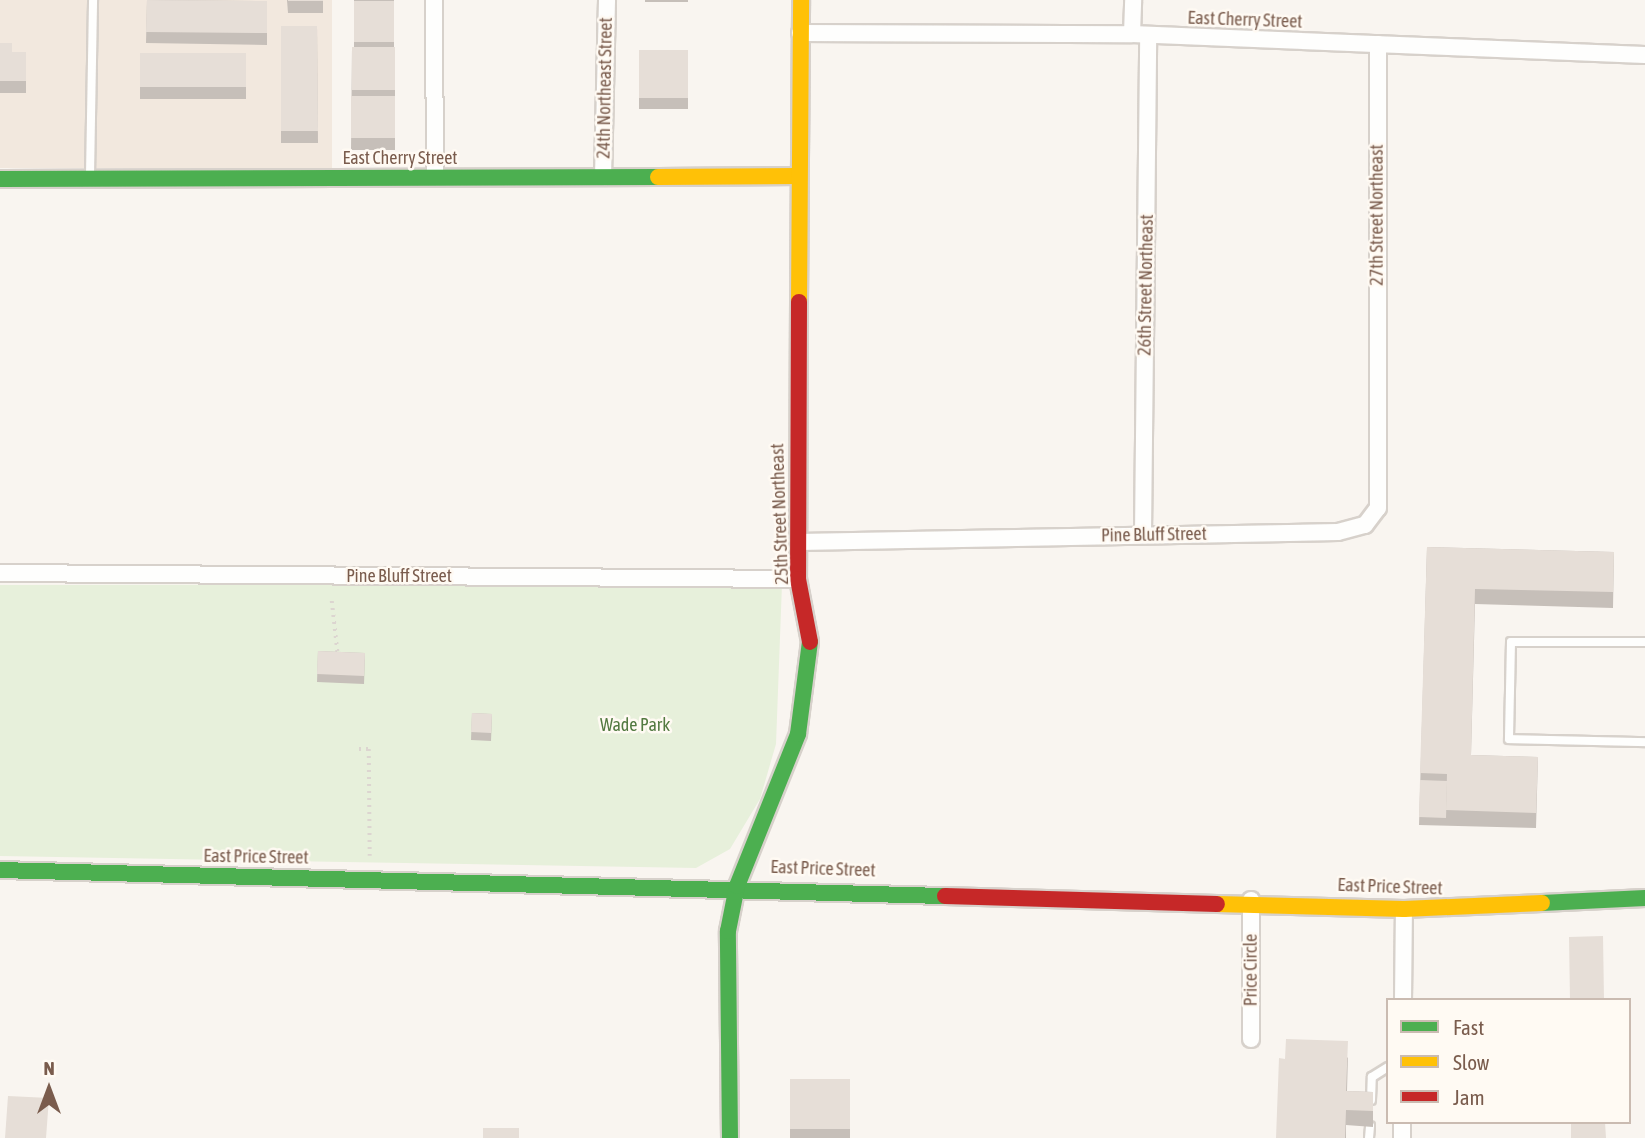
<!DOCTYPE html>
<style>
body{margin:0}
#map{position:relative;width:1645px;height:1138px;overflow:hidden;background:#f9f5f0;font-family:"Asap Condensed",sans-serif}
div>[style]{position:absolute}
.residential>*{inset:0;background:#f2e8de}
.green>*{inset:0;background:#e7f0db}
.path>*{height:3.5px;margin-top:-1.75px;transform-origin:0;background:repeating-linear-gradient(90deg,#dcd5d0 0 2px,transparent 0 7px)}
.roads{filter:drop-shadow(2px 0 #d7d1cb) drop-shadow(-2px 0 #d7d1cb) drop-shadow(0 2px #d7d1cb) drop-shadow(0 -2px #d7d1cb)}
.lane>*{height:8px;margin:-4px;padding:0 4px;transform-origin:4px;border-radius:4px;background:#fefefd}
.street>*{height:16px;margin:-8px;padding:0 8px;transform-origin:8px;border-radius:8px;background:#fefefd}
.fast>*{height:16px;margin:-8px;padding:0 8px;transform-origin:8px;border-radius:8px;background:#4caf50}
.slow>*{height:16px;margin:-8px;padding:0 8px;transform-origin:8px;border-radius:8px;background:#ffc107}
.jam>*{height:16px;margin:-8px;padding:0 8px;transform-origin:8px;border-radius:8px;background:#c62828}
.wall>*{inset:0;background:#c6bfb9}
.building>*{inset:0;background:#e6ded7}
span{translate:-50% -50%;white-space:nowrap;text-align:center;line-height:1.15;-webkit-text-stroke:5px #fffaf3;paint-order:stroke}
.street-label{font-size:18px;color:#7a5c4d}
.park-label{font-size:18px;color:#537a41}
.legend{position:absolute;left:1386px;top:998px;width:245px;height:126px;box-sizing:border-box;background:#fffaf3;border:2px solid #cabbb1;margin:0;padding:9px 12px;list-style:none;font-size:21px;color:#7a5c4d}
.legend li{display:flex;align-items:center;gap:14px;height:35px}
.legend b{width:35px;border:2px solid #cabbb1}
.north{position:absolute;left:14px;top:1054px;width:70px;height:70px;-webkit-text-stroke:5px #fffaf3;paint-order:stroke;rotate:0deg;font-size:19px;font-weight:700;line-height:28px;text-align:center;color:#7a5c4d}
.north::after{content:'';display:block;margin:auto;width:24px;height:32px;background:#7a5c4d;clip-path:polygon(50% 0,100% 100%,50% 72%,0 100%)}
</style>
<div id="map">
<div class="residential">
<i style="clip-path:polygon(0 0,332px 0,332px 168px,0 168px)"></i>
</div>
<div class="green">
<i style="clip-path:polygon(782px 584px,776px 744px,760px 799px,730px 849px,696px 868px,0 856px,0 585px)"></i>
</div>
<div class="path">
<i style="left:332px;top:601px;width:54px;rotate:83.7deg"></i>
<i style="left:359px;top:749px;width:10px"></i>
<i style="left:369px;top:749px;width:107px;rotate:89.5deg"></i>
</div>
<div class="roads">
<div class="lane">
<i style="left:90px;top:175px;width:175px;rotate:-89deg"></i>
<i style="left:1645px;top:642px;width:134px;rotate:180deg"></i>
<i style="left:1511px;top:642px;width:97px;rotate:91.2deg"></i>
<i style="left:1509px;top:739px;width:136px;rotate:1.3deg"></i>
<i style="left:1371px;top:1100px;width:23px;rotate:-88deg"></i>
<i style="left:1372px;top:1077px;width:19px;rotate:-32deg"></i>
<i style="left:1369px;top:1138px;width:12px;rotate:-85deg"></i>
</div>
<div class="street">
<i style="left:434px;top:0;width:177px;rotate:89.7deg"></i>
<i style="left:800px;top:33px;width:332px;rotate:0.2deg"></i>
<i style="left:1132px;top:34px;width:513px;rotate:2.34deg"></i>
<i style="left:1132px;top:34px;width:34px;rotate:-88deg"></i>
<i style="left:603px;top:177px;width:177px;rotate:-88.7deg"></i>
<i style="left:1143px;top:534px;width:499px;rotate:-89.4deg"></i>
<i style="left:799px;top:542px;width:539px;rotate:-1.06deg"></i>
<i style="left:1338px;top:532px;width:28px;rotate:-15deg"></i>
<i style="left:1365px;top:525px;width:21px;rotate:-53deg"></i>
<i style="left:1378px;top:508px;width:464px;rotate:-90deg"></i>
<i style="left:0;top:573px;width:798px;rotate:0.43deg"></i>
<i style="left:1251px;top:900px;width:139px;rotate:90deg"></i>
<i style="left:1403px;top:1000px;width:91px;rotate:-89.4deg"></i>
<i style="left:1402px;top:1138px;width:16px;rotate:-90deg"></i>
</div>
<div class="fast">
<i style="left:0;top:179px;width:658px;rotate:-0.17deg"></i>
<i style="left:0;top:870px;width:945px;rotate:1.58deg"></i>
<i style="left:1542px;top:903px;width:103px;rotate:-2.8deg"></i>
<i style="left:730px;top:1138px;width:207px;rotate:-90.6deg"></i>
<i style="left:728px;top:931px;width:46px;rotate:-78.7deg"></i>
<i style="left:737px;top:886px;width:164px;rotate:-68.1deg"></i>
<i style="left:798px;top:734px;width:93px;rotate:-82.6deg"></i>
</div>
<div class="slow">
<i style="left:658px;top:177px;width:141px;rotate:-0.4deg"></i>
<i style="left:799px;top:302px;width:302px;rotate:-89.6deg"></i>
<i style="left:1217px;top:904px;width:187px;rotate:1.5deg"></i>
<i style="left:1404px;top:909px;width:138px;rotate:-2.5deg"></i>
</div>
<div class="jam">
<i style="left:799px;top:302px;width:277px;rotate:90.2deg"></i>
<i style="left:798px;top:579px;width:64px;rotate:79.2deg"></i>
<i style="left:945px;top:896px;width:272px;rotate:1.7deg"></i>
</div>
</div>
<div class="wall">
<i style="clip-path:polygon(147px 0,267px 1px,267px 45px,146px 43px)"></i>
<i style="clip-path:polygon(287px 0,323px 0,323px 13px,288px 13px)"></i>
<i style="clip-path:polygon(354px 0,394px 0,394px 47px,395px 47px,395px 150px,351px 150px,352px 47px,354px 47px)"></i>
<i style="clip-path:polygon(645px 0,688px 0,688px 2px,645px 2px)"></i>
<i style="clip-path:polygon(281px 26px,317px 26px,318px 143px,281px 143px)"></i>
<i style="clip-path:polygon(0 43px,12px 52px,26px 52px,26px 93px,0 93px)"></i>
<i style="clip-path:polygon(639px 50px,688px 50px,688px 109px,639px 109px)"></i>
<i style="clip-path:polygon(140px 53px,246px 53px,246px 99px,140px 99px)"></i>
<i style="clip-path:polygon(1427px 547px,1614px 552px,1613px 608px,1475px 604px,1471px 755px,1538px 757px,1536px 828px,1419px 825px)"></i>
<i style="clip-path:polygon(318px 651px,365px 653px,364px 684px,317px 682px)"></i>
<i style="clip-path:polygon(472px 713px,492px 714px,491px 741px,471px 740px)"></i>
<i style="clip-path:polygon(1348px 1057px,1347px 1091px,1373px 1092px,1373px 1127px,1346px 1125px,1346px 1138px,1276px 1138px)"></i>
<i style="clip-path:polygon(790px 1079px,850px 1079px,850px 1138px,790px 1138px)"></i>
</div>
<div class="building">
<i style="clip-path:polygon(147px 0,267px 1px,267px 33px,146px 32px)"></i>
<i style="clip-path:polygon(288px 0,323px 0,323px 1px,288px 1px)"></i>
<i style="clip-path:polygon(354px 1px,394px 1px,394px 42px,354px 42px)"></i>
<i style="clip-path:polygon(281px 26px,317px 26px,318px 131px,281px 131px)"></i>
<i style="clip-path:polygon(0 43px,12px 43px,12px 52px,26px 52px,26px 81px,0 81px)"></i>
<i style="clip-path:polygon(352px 47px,395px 47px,395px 90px,352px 90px)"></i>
<i style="clip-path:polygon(639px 50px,688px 50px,688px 98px,639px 98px)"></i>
<i style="clip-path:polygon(140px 53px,246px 53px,246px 87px,140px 87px)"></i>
<i style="clip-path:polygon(351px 96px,395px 96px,395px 138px,351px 138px)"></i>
<i style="clip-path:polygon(1427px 547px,1614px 552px,1613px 592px,1475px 589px,1471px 755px,1538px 757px,1536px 813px,1446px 810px,1447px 774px,1420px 773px)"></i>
<i style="clip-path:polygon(318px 651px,365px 653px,364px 676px,317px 674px)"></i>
<i style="clip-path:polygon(472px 713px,492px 714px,491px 733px,471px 732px)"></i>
<i style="clip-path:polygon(1420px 780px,1447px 781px,1446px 818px,1419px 817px)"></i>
<i style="clip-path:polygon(1603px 936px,1604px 1000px,1570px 1000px,1569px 937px)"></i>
<i style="clip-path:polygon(1286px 1039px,1348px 1041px,1346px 1091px,1373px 1092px,1373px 1111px,1346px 1110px,1345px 1138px,1276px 1138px,1279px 1058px,1285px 1059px)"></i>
<i style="clip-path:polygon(790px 1079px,850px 1079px,850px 1129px,790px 1129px)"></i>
<i style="clip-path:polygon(8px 1096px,49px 1098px,46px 1138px,5px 1138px)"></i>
<i style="clip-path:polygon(1571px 1122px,1605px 1122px,1606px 1138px,1571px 1138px)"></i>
<i style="clip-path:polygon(483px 1128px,519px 1128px,519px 1138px,483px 1138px)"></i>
</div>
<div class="street-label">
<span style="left:1245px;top:20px;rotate:2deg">East Cherry Street</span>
<span style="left:605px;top:88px;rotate:-89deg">24th Northeast Street</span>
<span style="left:400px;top:158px">East Cherry Street</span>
<span style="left:1377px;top:215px;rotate:-90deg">27th Street Northeast</span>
<span style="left:1146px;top:285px;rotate:-89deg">26th Street Northeast</span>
<span style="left:780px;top:514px;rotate:-92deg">25th Street Northeast</span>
<span style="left:1154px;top:535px;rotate:-1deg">Pine Bluff Street</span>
<span style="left:399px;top:576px">Pine Bluff Street</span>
<span style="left:256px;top:857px;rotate:1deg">East Price Street</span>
<span style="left:823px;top:869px;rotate:2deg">East Price Street</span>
<span style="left:1390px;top:887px;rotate:2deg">East Price Street</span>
<span style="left:1251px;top:970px;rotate:-90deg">Price Circle</span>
</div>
<div class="park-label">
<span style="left:635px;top:725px">Wade Park</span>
</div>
<ul class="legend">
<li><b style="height:9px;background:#4caf50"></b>Fast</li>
<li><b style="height:9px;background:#ffc107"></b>Slow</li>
<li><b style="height:9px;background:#c62828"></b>Jam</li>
</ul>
<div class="north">N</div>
</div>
